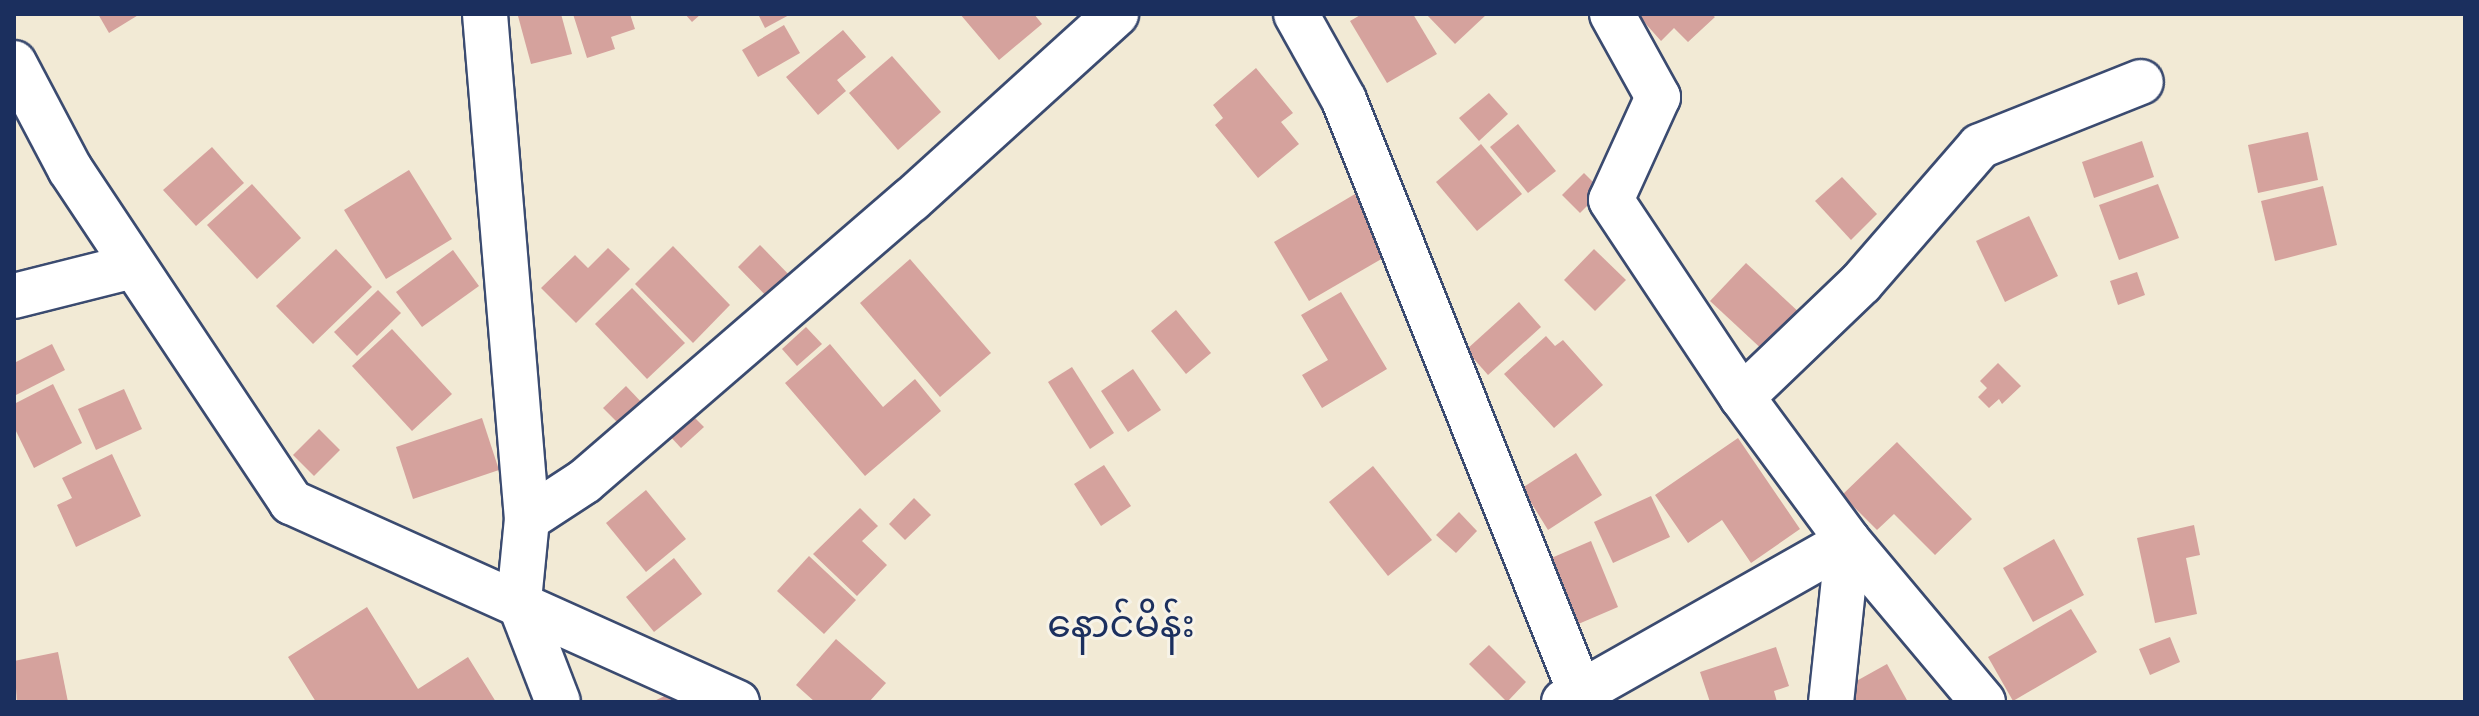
<!DOCTYPE html>
<meta charset="utf-8">
<style>
body{margin:0}
#map{position:relative;width:2479px;height:716px;overflow:hidden;background:#f2ead5;font-family:"IM FELL Double Pica","Noto Sans Myanmar",serif}
div>[style]{position:absolute}
.building>*{inset:0;background:#d5a29d}
.roads{filter:drop-shadow(2px 0 #3b4b70) drop-shadow(-2px 0 #3b4b70) drop-shadow(0 2px #3b4b70) drop-shadow(0 -2px #3b4b70)}
.minor>*{height:44px;margin:-22px;padding:0 22px;transform-origin:22px;border-radius:22px;background:#fff}
span{translate:-50% -50%;white-space:nowrap;text-align:center;line-height:1.15;-webkit-text-stroke:6px #f7f3e8;paint-order:stroke}
.quarter-label{font-size:38px;color:#1b2f5e}
.frame{position:absolute;inset:0;border:16px solid #1b2f5e;pointer-events:none}
</style>
<div id="map">
<div class="building">
<i style="clip-path:polygon(98px 14px,140px 14px,109px 33px)"></i>
<i style="clip-path:polygon(561px 14px,572px 54px,531px 64px,518px 16px)"></i>
<i style="clip-path:polygon(573px 14px,630px 14px,635px 29px,611px 37px,615px 49px,587px 58px)"></i>
<i style="clip-path:polygon(685px 14px,701px 14px,692px 22px)"></i>
<i style="clip-path:polygon(758px 14px,791px 14px,765px 28px)"></i>
<i style="clip-path:polygon(960px 14px,1034px 14px,1042px 24px,999px 60px)"></i>
<i style="clip-path:polygon(1362px 14px,1413px 14px,1437px 54px,1387px 83px,1350px 21px)"></i>
<i style="clip-path:polygon(1426px 14px,1487px 14px,1455px 44px)"></i>
<i style="clip-path:polygon(1637px 14px,1711px 14px,1715px 17px,1688px 42px,1674px 28px,1661px 41px)"></i>
<i style="clip-path:polygon(784px 25px,800px 53px,758px 77px,742px 50px)"></i>
<i style="clip-path:polygon(843px 30px,866px 57px,837px 80px,846px 91px,818px 115px,786px 77px)"></i>
<i style="clip-path:polygon(892px 56px,941px 112px,898px 150px,849px 93px)"></i>
<i style="clip-path:polygon(1256px 68px,1293px 113px,1281px 122px,1299px 144px,1258px 178px,1215px 125px,1223px 118px,1213px 105px)"></i>
<i style="clip-path:polygon(1489px 93px,1508px 114px,1479px 141px,1459px 118px)"></i>
<i style="clip-path:polygon(1518px 124px,1556px 171px,1528px 193px,1490px 147px)"></i>
<i style="clip-path:polygon(2308px 132px,2318px 180px,2258px 193px,2248px 145px)"></i>
<i style="clip-path:polygon(2142px 141px,2154px 177px,2094px 198px,2082px 162px)"></i>
<i style="clip-path:polygon(1481px 144px,1522px 194px,1477px 231px,1436px 182px)"></i>
<i style="clip-path:polygon(212px 147px,244px 183px,196px 226px,163px 190px)"></i>
<i style="clip-path:polygon(409px 170px,452px 239px,386px 279px,344px 210px)"></i>
<i style="clip-path:polygon(1584px 173px,1602px 191px,1580px 213px,1562px 195px)"></i>
<i style="clip-path:polygon(1842px 177px,1877px 214px,1851px 240px,1815px 201px)"></i>
<i style="clip-path:polygon(252px 184px,301px 238px,257px 279px,207px 225px)"></i>
<i style="clip-path:polygon(2158px 184px,2179px 238px,2119px 260px,2099px 205px)"></i>
<i style="clip-path:polygon(2323px 186px,2337px 245px,2275px 261px,2261px 201px)"></i>
<i style="clip-path:polygon(1355px 194px,1390px 254px,1309px 301px,1274px 242px)"></i>
<i style="clip-path:polygon(2029px 216px,2058px 276px,2005px 302px,1976px 241px)"></i>
<i style="clip-path:polygon(760px 245px,796px 282px,773px 303px,738px 267px)"></i>
<i style="clip-path:polygon(673px 246px,730px 305px,693px 343px,635px 284px)"></i>
<i style="clip-path:polygon(608px 248px,630px 269px,576px 323px,541px 288px,575px 255px,588px 268px)"></i>
<i style="clip-path:polygon(336px 249px,372px 287px,313px 344px,276px 306px)"></i>
<i style="clip-path:polygon(1594px 249px,1626px 280px,1595px 311px,1564px 280px)"></i>
<i style="clip-path:polygon(453px 250px,479px 286px,422px 327px,396px 292px)"></i>
<i style="clip-path:polygon(910px 259px,991px 353px,940px 397px,860px 303px)"></i>
<i style="clip-path:polygon(1746px 263px,1802px 315px,1766px 353px,1710px 301px)"></i>
<i style="clip-path:polygon(2137px 272px,2145px 295px,2118px 305px,2110px 281px)"></i>
<i style="clip-path:polygon(632px 288px,685px 343px,647px 379px,595px 324px)"></i>
<i style="clip-path:polygon(378px 290px,401px 313px,357px 356px,334px 332px)"></i>
<i style="clip-path:polygon(1341px 292px,1387px 369px,1322px 408px,1302px 375px,1328px 360px,1301px 315px)"></i>
<i style="clip-path:polygon(1519px 302px,1541px 327px,1488px 375px,1466px 350px)"></i>
<i style="clip-path:polygon(1176px 310px,1211px 353px,1186px 374px,1151px 331px)"></i>
<i style="clip-path:polygon(806px 327px,822px 344px,797px 366px,782px 349px)"></i>
<i style="clip-path:polygon(392px 329px,452px 394px,412px 431px,352px 366px)"></i>
<i style="clip-path:polygon(1546px 336px,1555px 346px,1563px 340px,1603px 385px,1554px 428px,1504px 374px)"></i>
<i style="clip-path:polygon(52px 344px,65px 370px,14px 396px,14px 363px)"></i>
<i style="clip-path:polygon(830px 344px,883px 407px,915px 379px,941px 411px,865px 476px,785px 383px)"></i>
<i style="clip-path:polygon(1998px 363px,2021px 386px,2002px 404px,1999px 399px,1989px 408px,1978px 397px,1987px 388px,1980px 381px)"></i>
<i style="clip-path:polygon(1072px 367px,1114px 433px,1090px 449px,1048px 382px)"></i>
<i style="clip-path:polygon(1133px 369px,1161px 410px,1128px 432px,1101px 391px)"></i>
<i style="clip-path:polygon(53px 384px,82px 443px,34px 468px,14px 427px,14px 404px)"></i>
<i style="clip-path:polygon(626px 386px,645px 406px,623px 428px,603px 408px)"></i>
<i style="clip-path:polygon(124px 389px,142px 429px,96px 450px,78px 409px)"></i>
<i style="clip-path:polygon(690px 413px,704px 427px,681px 448px,668px 434px)"></i>
<i style="clip-path:polygon(482px 418px,499px 470px,413px 499px,396px 447px)"></i>
<i style="clip-path:polygon(319px 429px,340px 450px,314px 476px,293px 455px)"></i>
<i style="clip-path:polygon(1738px 438px,1800px 529px,1751px 563px,1722px 520px,1688px 543px,1655px 495px)"></i>
<i style="clip-path:polygon(1897px 442px,1972px 519px,1935px 555px,1894px 514px,1877px 530px,1842px 495px)"></i>
<i style="clip-path:polygon(1576px 453px,1602px 495px,1548px 530px,1522px 488px)"></i>
<i style="clip-path:polygon(112px 454px,141px 516px,76px 547px,57px 505px,72px 498px,62px 478px)"></i>
<i style="clip-path:polygon(1104px 465px,1131px 506px,1101px 526px,1074px 484px)"></i>
<i style="clip-path:polygon(1373px 466px,1432px 540px,1388px 576px,1329px 502px)"></i>
<i style="clip-path:polygon(646px 490px,686px 539px,646px 572px,606px 523px)"></i>
<i style="clip-path:polygon(1651px 496px,1670px 537px,1613px 563px,1594px 522px)"></i>
<i style="clip-path:polygon(914px 498px,931px 515px,905px 540px,889px 524px)"></i>
<i style="clip-path:polygon(860px 508px,878px 526px,862px 541px,887px 565px,857px 596px,813px 554px)"></i>
<i style="clip-path:polygon(1459px 512px,1477px 531px,1456px 553px,1436px 535px)"></i>
<i style="clip-path:polygon(2194px 525px,2200px 555px,2186px 558px,2197px 614px,2155px 623px,2137px 538px)"></i>
<i style="clip-path:polygon(2054px 539px,2084px 595px,2033px 622px,2003px 568px)"></i>
<i style="clip-path:polygon(1591px 541px,1618px 607px,1576px 625px,1549px 559px)"></i>
<i style="clip-path:polygon(809px 556px,856px 600px,824px 634px,777px 591px)"></i>
<i style="clip-path:polygon(674px 558px,702px 594px,654px 632px,626px 597px)"></i>
<i style="clip-path:polygon(367px 607px,418px 689px,468px 657px,496px 702px,316px 702px,288px 657px)"></i>
<i style="clip-path:polygon(2071px 609px,2097px 652px,2013px 701px,1988px 657px)"></i>
<i style="clip-path:polygon(2170px 637px,2180px 662px,2150px 675px,2139px 649px)"></i>
<i style="clip-path:polygon(836px 639px,886px 683px,869px 702px,815px 702px,796px 685px)"></i>
<i style="clip-path:polygon(1489px 645px,1526px 682px,1507px 702px,1469px 664px)"></i>
<i style="clip-path:polygon(1776px 647px,1789px 686px,1774px 691px,1777px 702px,1710px 702px,1700px 672px)"></i>
<i style="clip-path:polygon(58px 652px,68px 702px,17px 702px,14px 661px)"></i>
<i style="clip-path:polygon(1887px 664px,1908px 702px,1849px 702px,1842px 689px)"></i>
<i style="clip-path:polygon(690px 684px,699px 702px,652px 702px)"></i>
</div>
<div class="roads">
<div class="minor">
<i style="left:485px;top:14px;width:507px;rotate:85.25deg"></i>
<i style="left:527px;top:519px;width:82px;rotate:95.6deg"></i>
<i style="left:519px;top:601px;width:108px;rotate:68.9deg"></i>
<i style="left:1296px;top:14px;width:98px;rotate:60.8deg"></i>
<i style="left:1344px;top:100px;width:648px;rotate:68.26deg"></i>
<i style="left:1612px;top:14px;width:95px;rotate:61deg"></i>
<i style="left:1658px;top:97px;width:113px;rotate:114.5deg"></i>
<i style="left:1611px;top:200px;width:237px;rotate:56.4deg"></i>
<i style="left:1742px;top:397px;width:179px;rotate:53.6deg"></i>
<i style="left:1848px;top:541px;width:162px;rotate:96deg"></i>
<i style="left:14px;top:63px;width:120px;rotate:62.2deg"></i>
<i style="left:70px;top:169px;width:400px;rotate:56.4deg"></i>
<i style="left:291px;top:502px;width:489px;rotate:24.2deg"></i>
<i style="left:14px;top:296px;width:123px;rotate:-14.1deg"></i>
<i style="left:1742px;top:397px;width:165px;rotate:-43.8deg"></i>
<i style="left:1861px;top:283px;width:181px;rotate:-49deg"></i>
<i style="left:1980px;top:146px;width:173px;rotate:-21.7deg"></i>
<i style="left:527px;top:519px;width:69px;rotate:-33.2deg"></i>
<i style="left:585px;top:481px;width:430px;rotate:-40.8deg"></i>
<i style="left:911px;top:200px;width:277px;rotate:-42.2deg"></i>
<i style="left:1564px;top:702px;width:326px;rotate:-29.5deg"></i>
<i style="left:1848px;top:541px;width:210px;rotate:50deg"></i>
</div>
</div>
<div class="quarter-label">
<span style="left:1121px;top:626px">နောင်မိန်း</span>
</div>
<div class="frame"></div>
</div>
